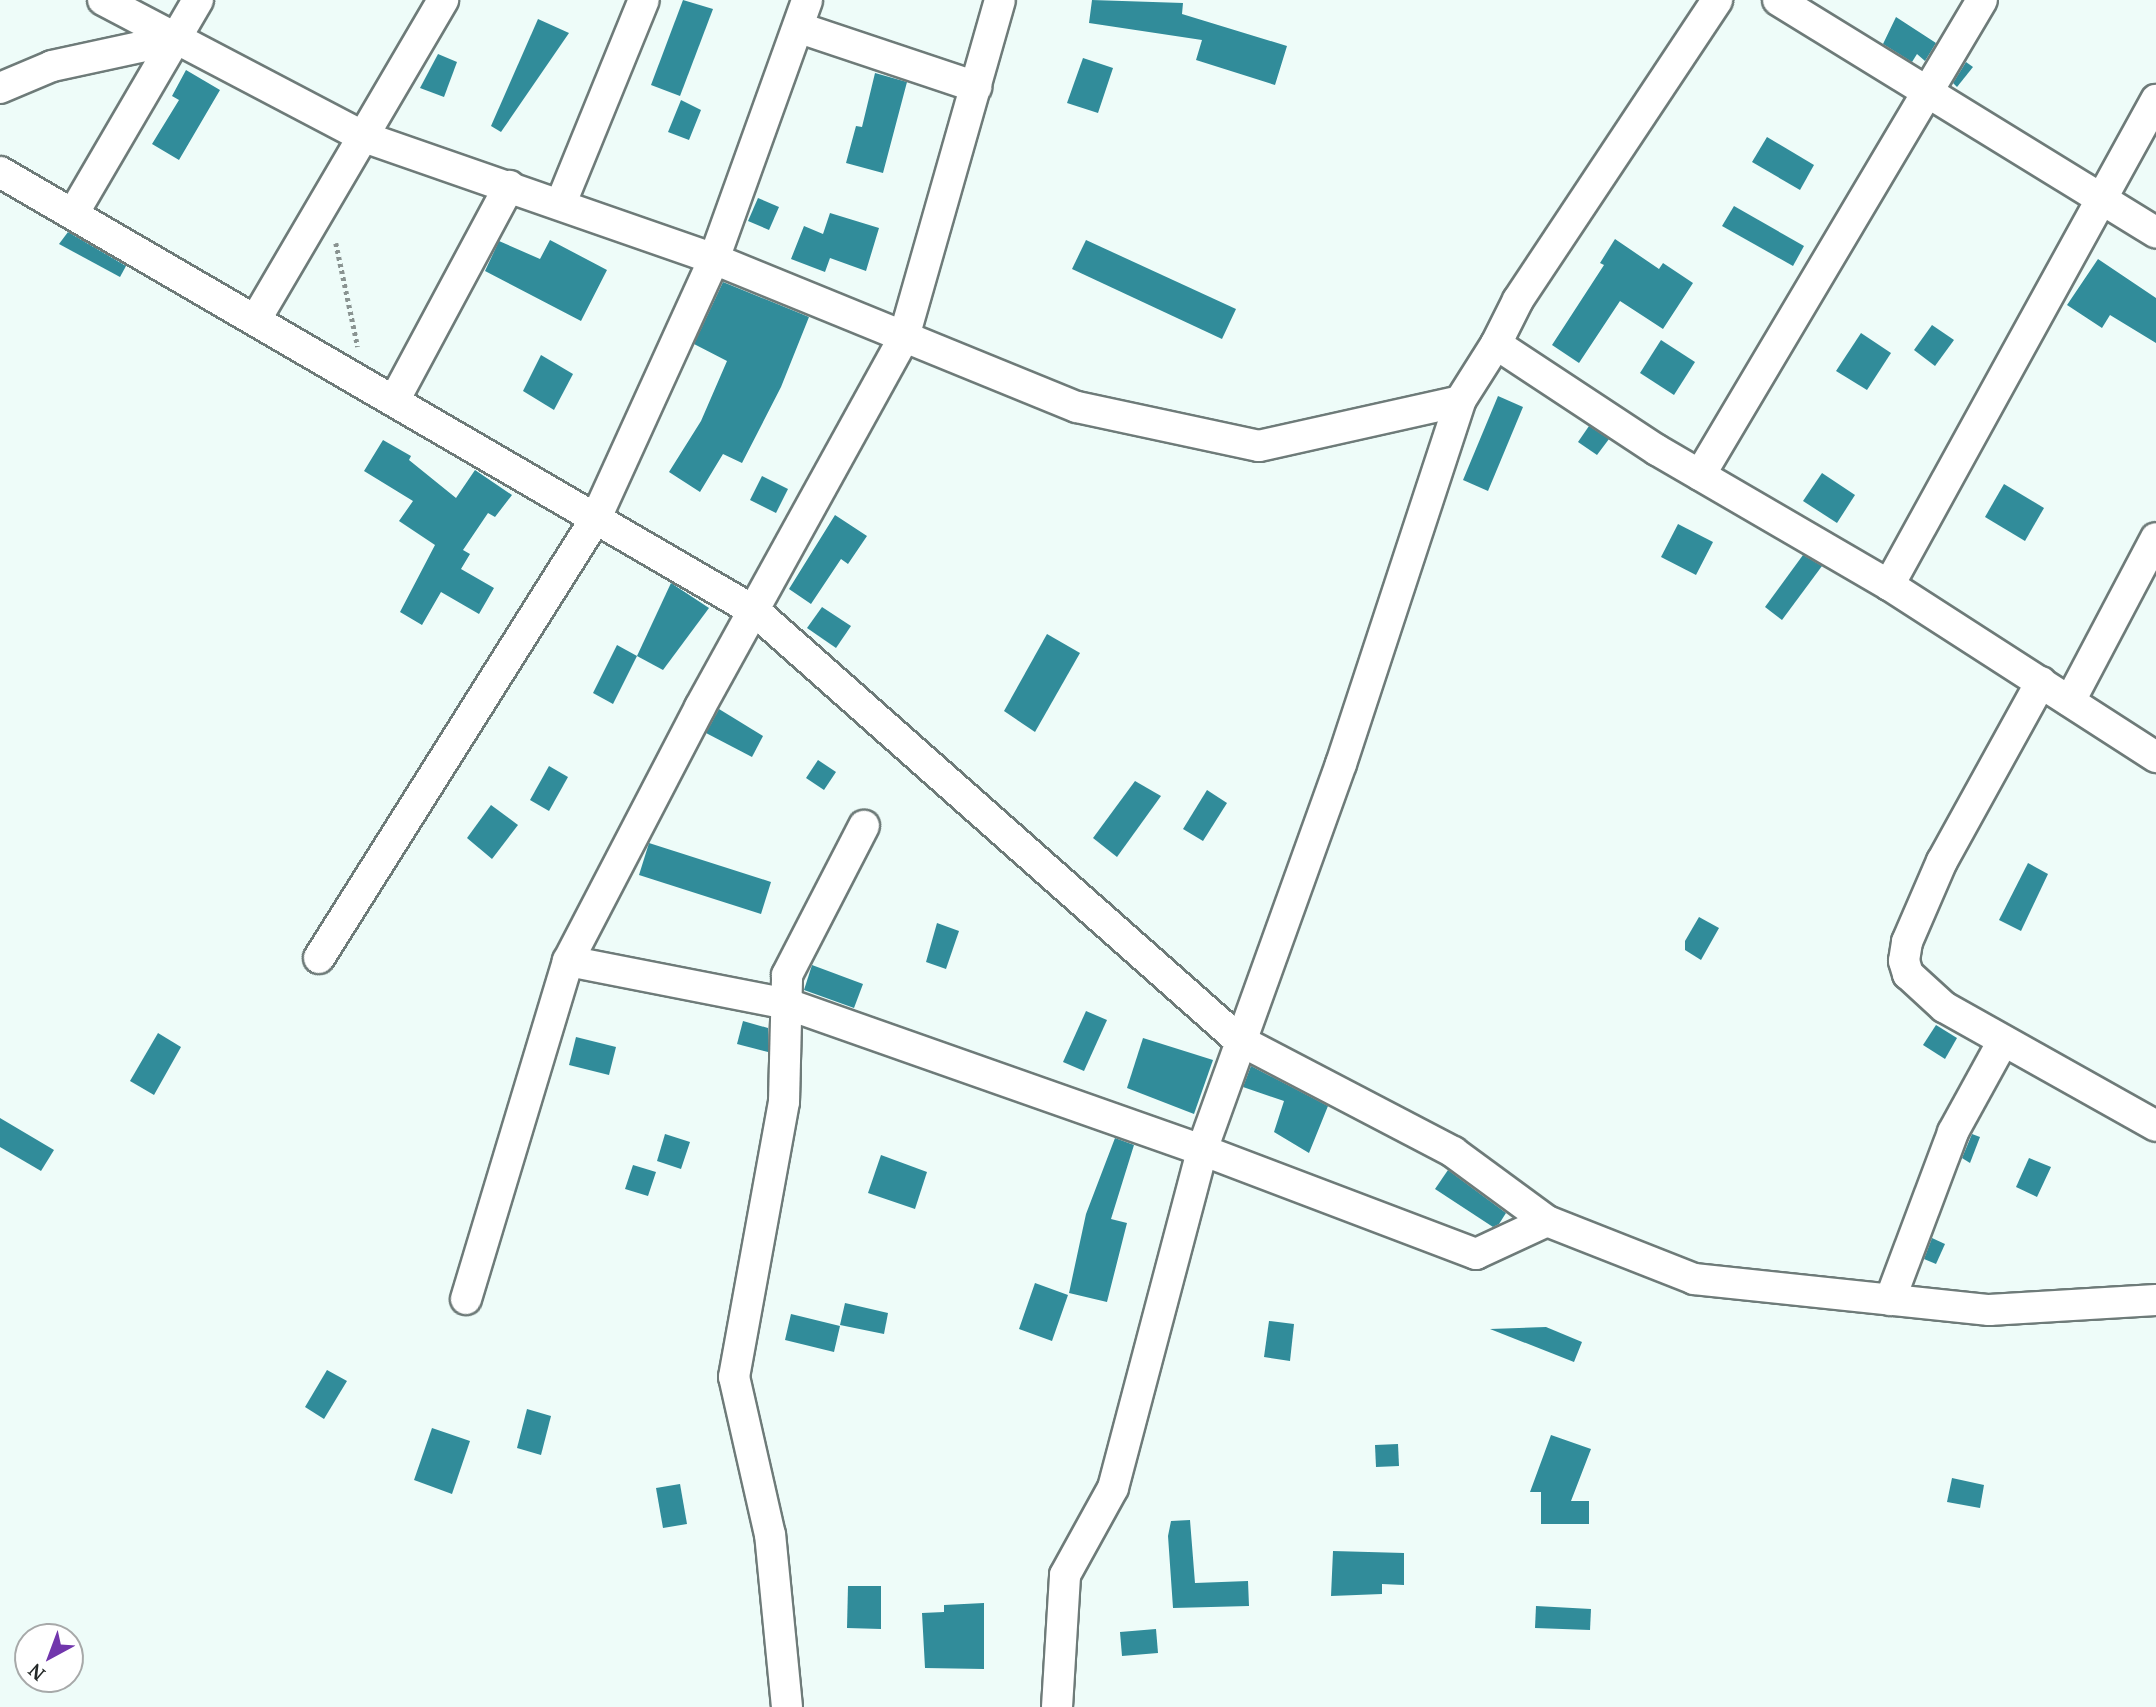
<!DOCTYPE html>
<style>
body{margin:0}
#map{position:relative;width:2156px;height:1707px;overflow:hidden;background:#eefcf9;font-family:"PT Serif",serif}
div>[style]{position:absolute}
.building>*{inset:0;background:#318c9a}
.path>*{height:4.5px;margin-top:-2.25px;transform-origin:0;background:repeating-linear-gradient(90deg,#899391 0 3.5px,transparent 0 7px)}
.roads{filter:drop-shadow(2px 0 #6e7b79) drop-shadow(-2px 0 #6e7b79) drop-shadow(0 2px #6e7b79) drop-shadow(0 -2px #6e7b79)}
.street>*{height:30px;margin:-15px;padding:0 15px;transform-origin:15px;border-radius:15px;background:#fff}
span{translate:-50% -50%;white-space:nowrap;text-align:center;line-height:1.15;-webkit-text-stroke:7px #fff;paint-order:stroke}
.north{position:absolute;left:14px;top:1623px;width:70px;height:70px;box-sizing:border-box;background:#fff;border:2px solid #a7a9a9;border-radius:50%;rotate:221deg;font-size:19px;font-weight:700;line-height:28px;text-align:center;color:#232827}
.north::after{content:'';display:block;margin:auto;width:24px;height:32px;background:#7136ac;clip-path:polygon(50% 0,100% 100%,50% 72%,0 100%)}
</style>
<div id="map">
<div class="building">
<i style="clip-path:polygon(683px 0,713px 9px,680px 96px,651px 85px)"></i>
<i style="clip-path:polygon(1092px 0,1183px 3px,1182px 14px,1287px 46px,1275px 85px,1196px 60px,1202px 40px,1089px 23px)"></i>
<i style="clip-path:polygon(1896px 17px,1936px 43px,1925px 61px,1917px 54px,1912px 62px,1883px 44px)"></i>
<i style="clip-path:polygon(538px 19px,569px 33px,501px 132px,491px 126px)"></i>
<i style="clip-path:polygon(438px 54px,457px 62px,444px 97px,420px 88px)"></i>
<i style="clip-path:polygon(1083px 58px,1113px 68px,1098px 113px,1067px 103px)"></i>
<i style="clip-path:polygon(1966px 62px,1973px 67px,1957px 87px,1953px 83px)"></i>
<i style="clip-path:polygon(186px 70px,220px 90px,179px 160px,152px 144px,179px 100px,172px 96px)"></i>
<i style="clip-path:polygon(875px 73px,907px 82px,883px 173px,846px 163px,856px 126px,862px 127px)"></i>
<i style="clip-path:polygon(681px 100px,701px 110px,689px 140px,668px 132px)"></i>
<i style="clip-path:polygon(1767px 137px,1814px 165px,1800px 190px,1752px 162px)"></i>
<i style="clip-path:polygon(758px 198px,779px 207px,769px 230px,748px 221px)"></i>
<i style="clip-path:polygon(1734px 206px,1804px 246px,1793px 266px,1722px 226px)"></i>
<i style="clip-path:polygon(830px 213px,879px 228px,866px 271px,830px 258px,825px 272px,791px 259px,804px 226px,823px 234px)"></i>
<i style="clip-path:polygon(68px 232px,126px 266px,120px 277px,59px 244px)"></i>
<i style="clip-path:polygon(1615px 239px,1659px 269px,1663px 263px,1693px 283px,1663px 329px,1620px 301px,1579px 363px,1552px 345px,1604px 265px,1600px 263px)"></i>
<i style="clip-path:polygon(550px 240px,607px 270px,581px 321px,485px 271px,499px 241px,540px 259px)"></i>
<i style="clip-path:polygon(1086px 240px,1236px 309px,1222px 339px,1072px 269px)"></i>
<i style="clip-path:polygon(2098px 259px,2156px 298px,2156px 343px,2110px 315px,2102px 328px,2067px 305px)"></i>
<i style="clip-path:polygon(723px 282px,809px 317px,781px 387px,742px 463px,723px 454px,700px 492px,669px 472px,701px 421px,727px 361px,694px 344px)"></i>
<i style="clip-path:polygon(1932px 325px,1954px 340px,1935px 366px,1914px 350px)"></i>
<i style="clip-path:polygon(1861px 333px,1891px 353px,1867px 390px,1836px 371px)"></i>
<i style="clip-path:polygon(1661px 340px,1695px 362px,1674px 395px,1640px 373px)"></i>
<i style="clip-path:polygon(541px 355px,573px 374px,554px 410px,523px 391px)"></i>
<i style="clip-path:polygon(1498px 396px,1523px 407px,1488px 491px,1463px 480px)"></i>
<i style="clip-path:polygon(1589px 426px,1609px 439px,1597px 455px,1578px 442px)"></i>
<i style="clip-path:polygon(383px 440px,411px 456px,409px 460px,456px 498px,475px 470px,512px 495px,495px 517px,488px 513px,463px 550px,470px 554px,461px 569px,494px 588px,479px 614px,441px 592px,422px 625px,400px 612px,435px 545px,399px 521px,413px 501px,364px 471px)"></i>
<i style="clip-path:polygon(1822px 473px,1855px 495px,1837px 523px,1803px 501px)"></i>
<i style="clip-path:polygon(762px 476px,788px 489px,776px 513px,750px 500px)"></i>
<i style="clip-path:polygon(2004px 484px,2044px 508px,2025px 541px,1985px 517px)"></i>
<i style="clip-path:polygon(835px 515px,867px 536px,848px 564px,841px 559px,811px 604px,789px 589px)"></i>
<i style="clip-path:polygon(1678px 524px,1713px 542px,1696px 575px,1661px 557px)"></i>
<i style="clip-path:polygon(1803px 555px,1822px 566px,1782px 620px,1765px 607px)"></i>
<i style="clip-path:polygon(671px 583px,709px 608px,663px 670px,637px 656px)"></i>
<i style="clip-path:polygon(822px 607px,851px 626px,836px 648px,807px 628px)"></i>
<i style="clip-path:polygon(1047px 634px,1080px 653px,1035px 732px,1004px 711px)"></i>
<i style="clip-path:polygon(617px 645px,637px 656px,613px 704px,593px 693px)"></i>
<i style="clip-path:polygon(719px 709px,763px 736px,752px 757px,706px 733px)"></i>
<i style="clip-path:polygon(818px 760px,836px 772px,824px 790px,806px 778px)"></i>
<i style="clip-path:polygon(549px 766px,568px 777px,549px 811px,530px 800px)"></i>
<i style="clip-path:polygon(1135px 781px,1161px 796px,1117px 857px,1093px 838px)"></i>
<i style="clip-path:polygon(1207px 790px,1227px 803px,1203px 841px,1183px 829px)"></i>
<i style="clip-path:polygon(491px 805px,518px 825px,492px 859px,467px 838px)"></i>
<i style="clip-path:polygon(649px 843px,771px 882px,761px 914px,639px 875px)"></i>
<i style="clip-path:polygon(2028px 863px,2048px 874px,2021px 931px,1999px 920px)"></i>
<i style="clip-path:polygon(1699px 917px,1719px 928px,1701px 960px,1685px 950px,1685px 941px)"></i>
<i style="clip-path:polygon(937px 923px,959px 931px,946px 969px,926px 962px)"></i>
<i style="clip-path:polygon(812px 965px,863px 984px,854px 1008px,804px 990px)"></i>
<i style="clip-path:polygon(1086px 1011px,1107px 1020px,1084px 1071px,1063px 1062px)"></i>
<i style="clip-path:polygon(743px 1021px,768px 1028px,768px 1052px,737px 1044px)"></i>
<i style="clip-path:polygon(1936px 1025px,1957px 1038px,1945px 1059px,1923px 1045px)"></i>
<i style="clip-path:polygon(158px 1033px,181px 1047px,154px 1095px,130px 1081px)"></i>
<i style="clip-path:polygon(576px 1037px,616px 1047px,609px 1075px,569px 1065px)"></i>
<i style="clip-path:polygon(1143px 1038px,1213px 1060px,1194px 1114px,1127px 1088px)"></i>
<i style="clip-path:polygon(1251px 1066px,1328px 1106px,1309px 1153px,1274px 1132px,1284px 1101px,1243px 1087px)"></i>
<i style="clip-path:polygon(0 1118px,54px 1150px,41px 1171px,0 1147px)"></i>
<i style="clip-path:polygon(665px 1134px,690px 1142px,681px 1169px,657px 1161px)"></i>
<i style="clip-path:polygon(1972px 1134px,1980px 1137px,1970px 1163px,1962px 1158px)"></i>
<i style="clip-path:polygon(1115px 1138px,1134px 1145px,1111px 1219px,1127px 1223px,1107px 1302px,1069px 1293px,1086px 1214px)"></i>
<i style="clip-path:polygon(881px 1155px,927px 1172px,915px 1209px,868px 1193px)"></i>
<i style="clip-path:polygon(2029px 1158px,2051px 1167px,2037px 1197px,2016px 1187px)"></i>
<i style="clip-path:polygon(633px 1165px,656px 1172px,648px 1196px,625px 1189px)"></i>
<i style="clip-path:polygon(1448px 1170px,1506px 1213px,1499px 1224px,1493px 1227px,1435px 1189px)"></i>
<i style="clip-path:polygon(1932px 1238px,1945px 1244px,1936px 1264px,1924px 1259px)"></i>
<i style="clip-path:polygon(1035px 1283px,1068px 1295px,1052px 1341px,1019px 1329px)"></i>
<i style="clip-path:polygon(845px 1303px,888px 1313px,884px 1334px,840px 1325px)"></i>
<i style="clip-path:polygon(791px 1314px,840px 1326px,834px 1352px,785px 1340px)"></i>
<i style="clip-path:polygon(1269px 1321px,1294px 1324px,1290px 1361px,1264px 1357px)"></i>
<i style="clip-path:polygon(1546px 1327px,1582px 1342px,1574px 1362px,1490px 1329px)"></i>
<i style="clip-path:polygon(327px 1370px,347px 1381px,324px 1419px,305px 1407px)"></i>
<i style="clip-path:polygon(527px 1409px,551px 1416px,541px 1455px,517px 1448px)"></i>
<i style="clip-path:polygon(432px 1428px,470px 1441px,452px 1494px,414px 1480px)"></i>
<i style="clip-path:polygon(1551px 1435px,1591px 1449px,1571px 1501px,1589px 1501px,1589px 1524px,1541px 1524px,1541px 1492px,1530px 1492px)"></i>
<i style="clip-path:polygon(1398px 1444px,1399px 1466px,1376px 1467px,1375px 1445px)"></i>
<i style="clip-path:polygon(1952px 1478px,1984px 1485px,1980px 1508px,1947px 1502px)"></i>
<i style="clip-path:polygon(680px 1484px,687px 1524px,663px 1528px,656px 1488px)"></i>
<i style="clip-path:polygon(1190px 1520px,1195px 1583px,1248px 1581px,1249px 1606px,1173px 1608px,1168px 1536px,1171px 1521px)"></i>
<i style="clip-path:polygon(1333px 1551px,1404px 1553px,1404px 1585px,1382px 1584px,1382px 1594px,1331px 1596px)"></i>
<i style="clip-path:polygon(848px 1586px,881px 1586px,881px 1629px,847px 1628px)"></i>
<i style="clip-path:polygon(984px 1603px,984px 1669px,925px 1668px,922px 1613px,944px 1612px,944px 1605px)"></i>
<i style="clip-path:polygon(1536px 1606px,1591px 1609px,1590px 1630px,1535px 1628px)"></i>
<i style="clip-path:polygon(1156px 1629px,1158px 1653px,1122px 1656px,1120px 1632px)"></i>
</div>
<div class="path">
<i style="left:336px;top:243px;width:106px;rotate:78.1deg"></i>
</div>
<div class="roads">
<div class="street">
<i style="left:103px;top:0;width:295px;rotate:27.7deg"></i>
<i style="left:364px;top:137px;width:371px;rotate:19.2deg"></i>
<i style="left:714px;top:259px;width:392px;rotate:22.2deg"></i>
<i style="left:1077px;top:407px;width:186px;rotate:12.1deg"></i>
<i style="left:1259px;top:446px;width:206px;rotate:-12.6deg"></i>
<i style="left:1460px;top:401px;width:67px;rotate:-57.7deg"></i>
<i style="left:1496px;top:344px;width:193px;rotate:33.4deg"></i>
<i style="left:1657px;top:450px;width:268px;rotate:30.2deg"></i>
<i style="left:1889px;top:585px;width:318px;rotate:32.8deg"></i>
<i style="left:1778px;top:0;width:444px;rotate:31.6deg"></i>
<i style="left:800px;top:28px;width:186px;rotate:18.5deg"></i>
<i style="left:0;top:88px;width:56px;rotate:-22.9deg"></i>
<i style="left:52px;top:66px;width:123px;rotate:-12.2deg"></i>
<i style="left:0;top:172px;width:875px;rotate:30.2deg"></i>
<i style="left:756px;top:612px;width:645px;rotate:41.55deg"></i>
<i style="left:1239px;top:1040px;width:242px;rotate:27.6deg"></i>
<i style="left:1453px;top:1152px;width:117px;rotate:36.3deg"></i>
<i style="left:561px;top:203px;width:219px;rotate:-67.8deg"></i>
<i style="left:73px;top:214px;width:248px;rotate:-59.7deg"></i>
<i style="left:256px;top:319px;width:370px;rotate:-59.6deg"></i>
<i style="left:1496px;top:344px;width:49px;rotate:-63.4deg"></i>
<i style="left:1518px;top:300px;width:360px;rotate:-56.4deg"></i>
<i style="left:395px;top:399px;width:242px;rotate:-61.8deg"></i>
<i style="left:1700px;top:475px;width:552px;rotate:-59.3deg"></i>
<i style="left:1889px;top:585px;width:554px;rotate:-61.17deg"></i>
<i style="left:2041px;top:682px;width:205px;rotate:118.9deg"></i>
<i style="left:1942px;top:861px;width:88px;rotate:113.4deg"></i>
<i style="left:1907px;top:942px;width:19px;rotate:99deg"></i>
<i style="left:1904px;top:961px;width:14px;rotate:73deg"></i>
<i style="left:1908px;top:974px;width:49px;rotate:42.5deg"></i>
<i style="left:1944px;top:1007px;width:243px;rotate:29.3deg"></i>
<i style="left:2070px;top:701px;width:184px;rotate:-62.2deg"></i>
<i style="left:319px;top:958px;width:520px;rotate:-57.81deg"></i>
<i style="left:596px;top:518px;width:285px;rotate:-65.5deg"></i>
<i style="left:714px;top:259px;width:275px;rotate:-70.2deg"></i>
<i style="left:568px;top:961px;width:223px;rotate:11.1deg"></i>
<i style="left:787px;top:1004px;width:440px;rotate:19.4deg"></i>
<i style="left:1202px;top:1150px;width:293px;rotate:20.8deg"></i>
<i style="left:1476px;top:1254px;width:78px;rotate:-24.9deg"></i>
<i style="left:1547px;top:1221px;width:158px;rotate:21.5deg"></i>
<i style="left:1694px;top:1279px;width:297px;rotate:6deg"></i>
<i style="left:1989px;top:1310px;width:167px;rotate:-3.4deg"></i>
<i style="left:466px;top:1299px;width:353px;rotate:-73.2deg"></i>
<i style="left:568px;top:961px;width:286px;rotate:-62.5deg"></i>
<i style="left:700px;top:707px;width:423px;rotate:-61.1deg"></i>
<i style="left:904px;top:337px;width:350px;rotate:-74.1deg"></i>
<i style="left:1890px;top:1300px;width:179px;rotate:-69.4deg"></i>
<i style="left:1953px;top:1132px;width:104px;rotate:-61.2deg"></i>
<i style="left:787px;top:1707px;width:173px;rotate:-95.6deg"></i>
<i style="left:770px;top:1535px;width:162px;rotate:-102.8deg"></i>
<i style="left:734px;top:1377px;width:280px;rotate:-79.7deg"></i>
<i style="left:784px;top:1102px;width:127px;rotate:-88.6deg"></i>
<i style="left:787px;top:975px;width:168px;rotate:-62.7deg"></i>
<i style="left:1057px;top:1707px;width:132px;rotate:-86.5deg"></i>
<i style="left:1065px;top:1575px;width:99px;rotate:-61.1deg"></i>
<i style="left:1113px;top:1488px;width:350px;rotate:-75.2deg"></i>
<i style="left:1202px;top:1150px;width:410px;rotate:-70.2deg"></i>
<i style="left:1341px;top:764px;width:382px;rotate:-71.8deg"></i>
</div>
</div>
<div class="north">N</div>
</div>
